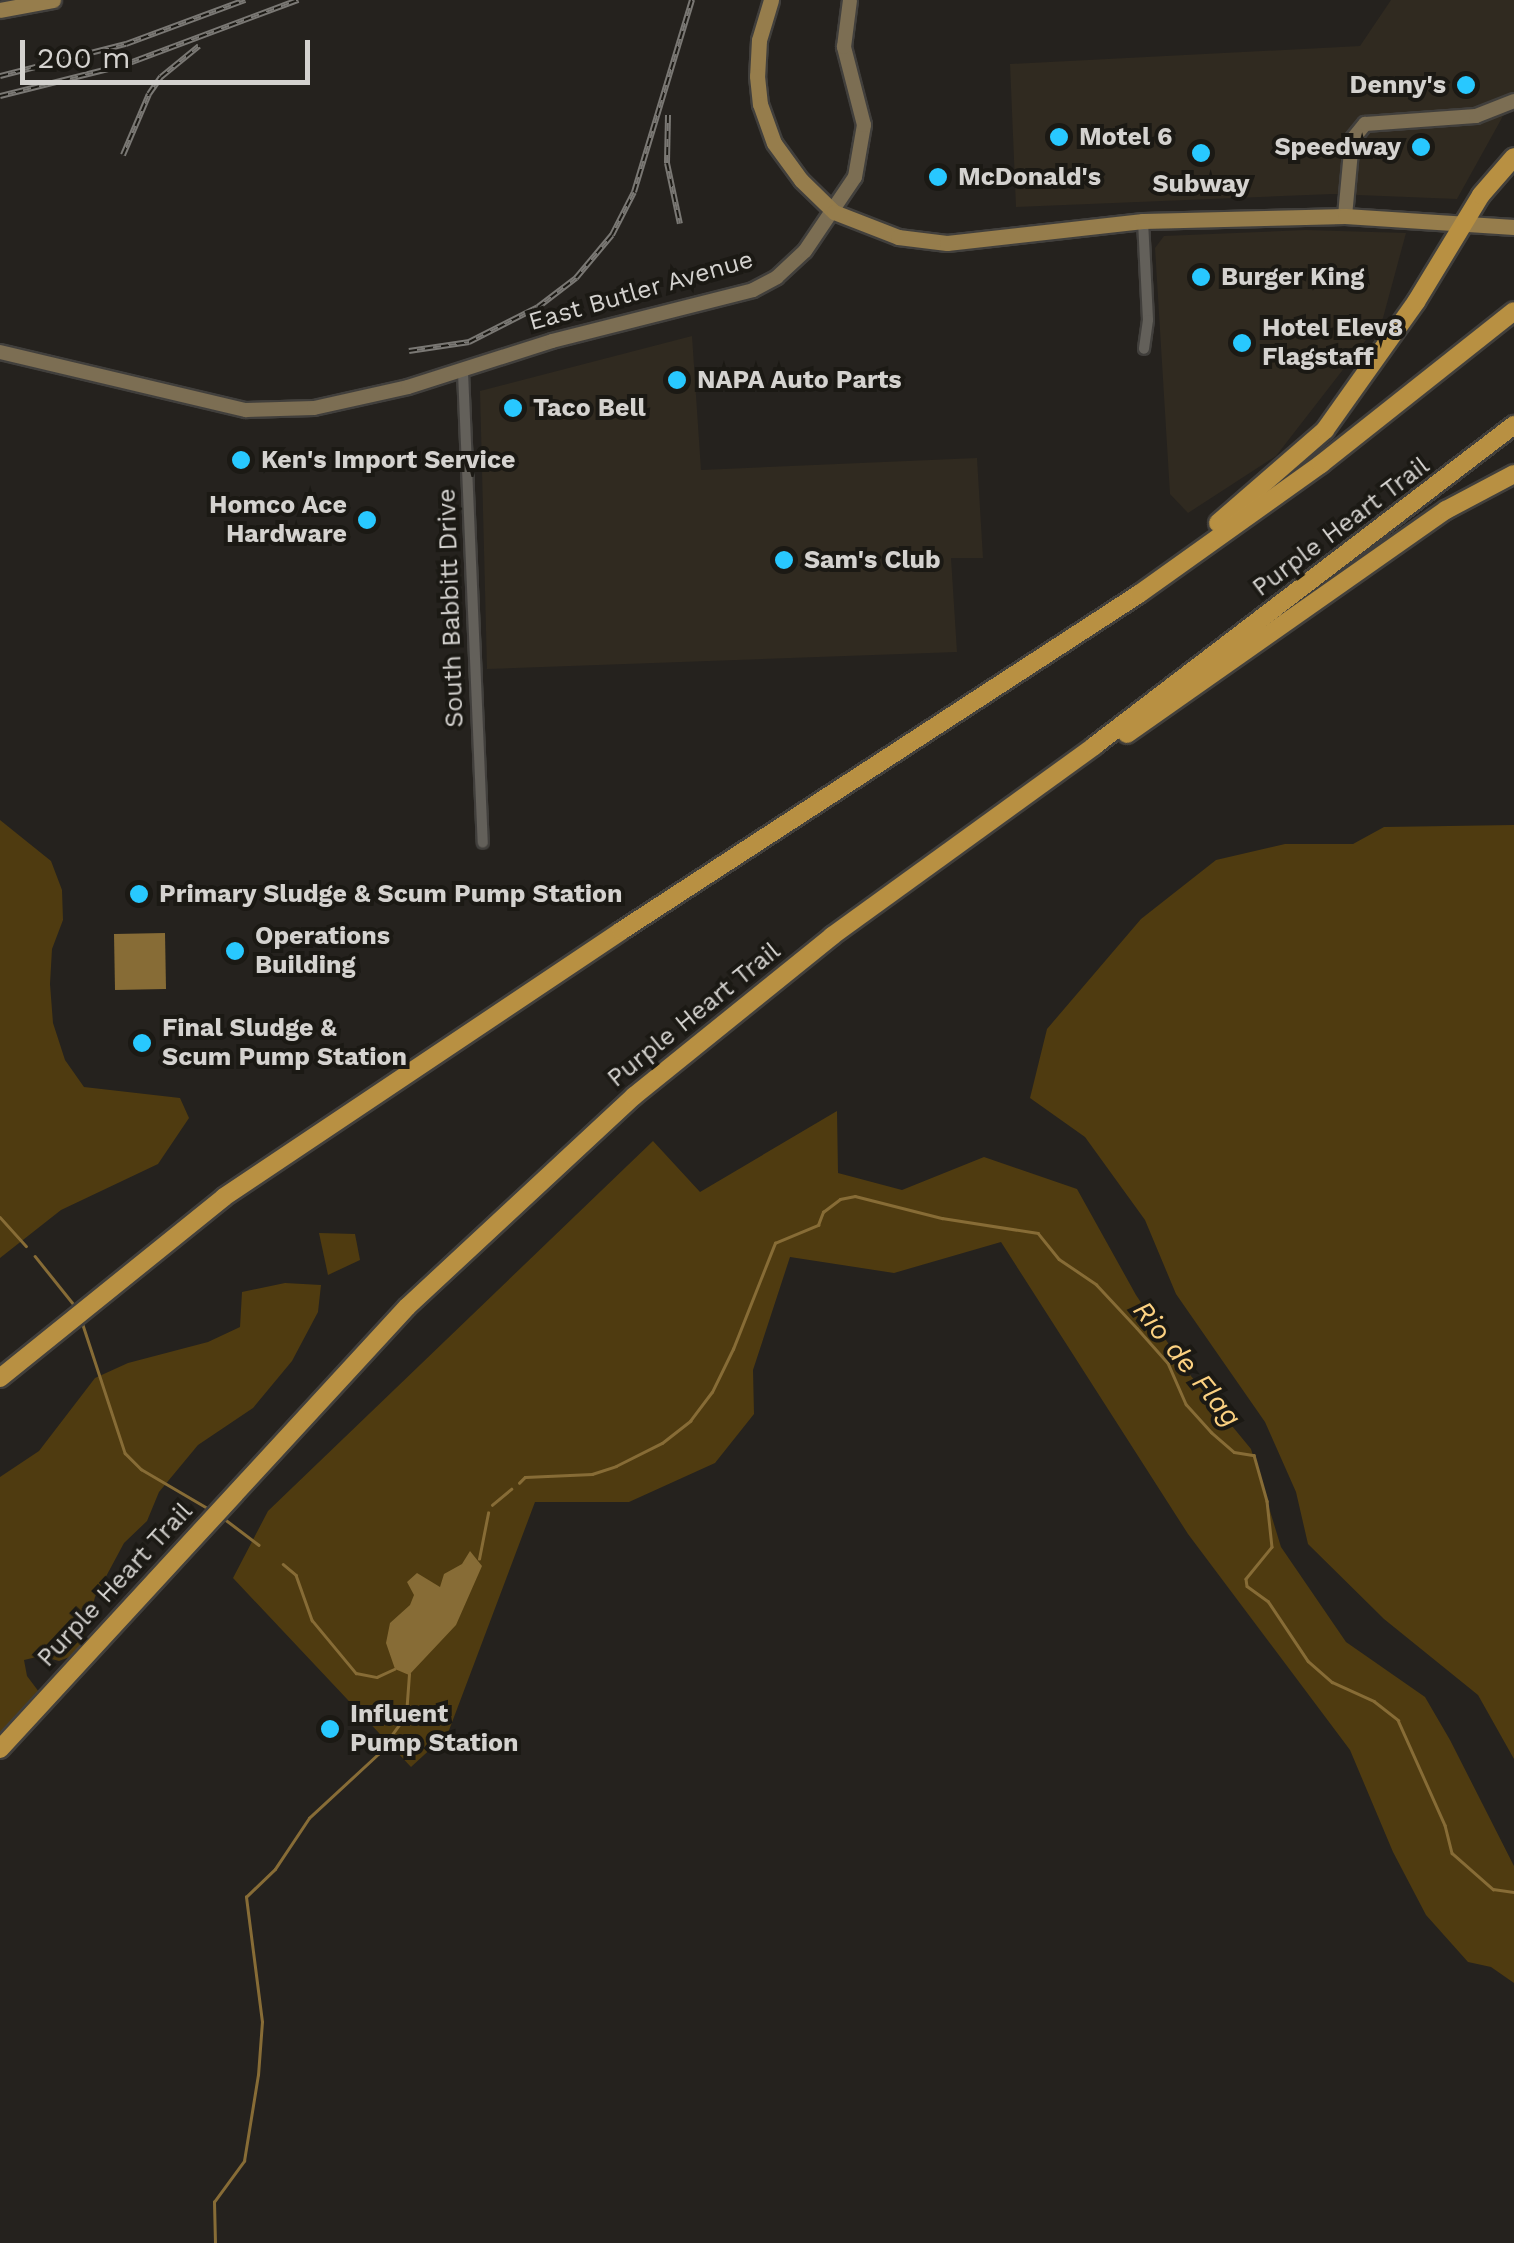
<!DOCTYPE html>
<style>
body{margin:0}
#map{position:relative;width:1514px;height:2243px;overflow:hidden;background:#25221e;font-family:"Work Sans",sans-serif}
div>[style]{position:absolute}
.built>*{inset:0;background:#302a20}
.green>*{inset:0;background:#4f3b10}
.water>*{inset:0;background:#876c36}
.stream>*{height:2.5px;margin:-1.25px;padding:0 1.25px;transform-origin:1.25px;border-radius:1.25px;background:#876c36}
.roads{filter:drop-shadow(2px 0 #413f3c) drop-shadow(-2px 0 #413f3c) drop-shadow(0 2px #413f3c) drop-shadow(0 -2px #413f3c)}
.street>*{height:10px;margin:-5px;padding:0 5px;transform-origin:5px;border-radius:5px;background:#63605a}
.secondary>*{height:14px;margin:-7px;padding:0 7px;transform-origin:7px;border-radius:7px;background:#7c6e53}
.primary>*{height:15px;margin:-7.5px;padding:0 7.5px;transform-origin:7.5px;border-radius:7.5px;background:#967d4c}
.highway>*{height:18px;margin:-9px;padding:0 9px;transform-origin:9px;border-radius:9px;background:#b89042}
.rail>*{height:6px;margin-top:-3px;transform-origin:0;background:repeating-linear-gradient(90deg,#1b1914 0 8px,#7a7874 0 16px);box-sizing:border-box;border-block:2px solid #7a7874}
.dots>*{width:28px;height:28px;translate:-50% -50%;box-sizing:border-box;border:5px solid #1b1914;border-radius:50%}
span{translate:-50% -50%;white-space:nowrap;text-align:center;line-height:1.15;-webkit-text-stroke:8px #1b1914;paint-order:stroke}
.poi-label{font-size:25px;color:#d4d2cf;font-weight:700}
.right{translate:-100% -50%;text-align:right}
.left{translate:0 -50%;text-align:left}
.street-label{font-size:25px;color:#d4d2cf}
.water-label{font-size:28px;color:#fcd181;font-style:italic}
.scale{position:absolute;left:20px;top:40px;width:290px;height:45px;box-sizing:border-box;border:5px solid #d4d2cf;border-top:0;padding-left:12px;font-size:30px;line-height:35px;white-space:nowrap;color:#d4d2cf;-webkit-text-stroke:8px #1b1914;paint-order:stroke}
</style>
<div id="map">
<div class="built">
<i style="clip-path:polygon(1391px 0,1514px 0,1514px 110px,1503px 116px,1457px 199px,1333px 194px,1016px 207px,1010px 64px,1360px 46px)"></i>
<i style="clip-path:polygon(1306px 230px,1406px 233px,1383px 318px,1276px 456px,1188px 513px,1170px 494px,1155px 248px,1164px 236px)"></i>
<i style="clip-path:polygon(692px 336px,701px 470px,977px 458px,983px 558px,951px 558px,957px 652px,487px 669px,480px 391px)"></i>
</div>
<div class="green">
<i style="clip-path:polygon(0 820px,51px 861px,62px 890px,63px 920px,52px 949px,50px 984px,53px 1023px,65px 1060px,84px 1087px,180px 1098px,189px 1118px,158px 1164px,61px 1210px,0 1258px)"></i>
<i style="clip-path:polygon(1514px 825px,1514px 1759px,1478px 1695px,1384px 1619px,1308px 1544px,1296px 1492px,1265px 1422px,1176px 1294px,1145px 1220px,1085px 1137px,1030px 1098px,1047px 1029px,1141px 919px,1216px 860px,1285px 844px,1353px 844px,1384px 827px)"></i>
<i style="clip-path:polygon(837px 1111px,838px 1173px,902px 1190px,984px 1157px,1077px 1189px,1136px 1295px,1186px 1370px,1251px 1449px,1281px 1547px,1346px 1642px,1425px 1697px,1450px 1740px,1514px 1866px,1514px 1983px,1491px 1967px,1468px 1962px,1426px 1915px,1393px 1852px,1350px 1750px,1188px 1534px,1001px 1242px,894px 1273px,790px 1257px,753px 1370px,754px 1414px,715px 1463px,629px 1502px,535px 1502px,448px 1733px,411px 1767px,233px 1578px,268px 1511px,653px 1141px,700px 1192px)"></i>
<i style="clip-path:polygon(319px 1233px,355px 1234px,360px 1260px,328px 1275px)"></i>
<i style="clip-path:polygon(285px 1283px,321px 1285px,318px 1312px,292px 1361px,253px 1408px,198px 1445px,159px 1492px,147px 1521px,124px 1543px,95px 1597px,80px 1653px,59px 1661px,41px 1656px,24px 1660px,27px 1676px,39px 1692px,39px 1713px,0 1732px,0 1477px,39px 1451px,95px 1378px,128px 1363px,208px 1342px,240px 1327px,242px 1292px)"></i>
</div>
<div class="water">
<i style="clip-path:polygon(165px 933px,166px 989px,115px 990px,114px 934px)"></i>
<i style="clip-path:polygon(470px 1551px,482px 1566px,456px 1625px,409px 1675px,395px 1669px,386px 1643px,390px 1623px,410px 1605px,414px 1595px,407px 1582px,417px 1573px,440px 1587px,444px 1574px,462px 1564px)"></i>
</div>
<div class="stream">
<i style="left:0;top:1217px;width:39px;rotate:48deg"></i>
<i style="left:35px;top:1256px;width:64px;rotate:51.3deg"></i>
<i style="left:82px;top:1322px;width:138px;rotate:71.8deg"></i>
<i style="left:125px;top:1453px;width:23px;rotate:45deg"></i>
<i style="left:141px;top:1469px;width:81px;rotate:30.4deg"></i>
<i style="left:519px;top:1483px;width:8px;rotate:-45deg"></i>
<i style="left:525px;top:1477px;width:67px;rotate:-2.6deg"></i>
<i style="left:592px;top:1474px;width:25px;rotate:-18deg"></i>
<i style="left:616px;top:1466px;width:51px;rotate:-26.6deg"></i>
<i style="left:662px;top:1443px;width:36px;rotate:-38deg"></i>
<i style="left:690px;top:1421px;width:36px;rotate:-53deg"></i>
<i style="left:712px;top:1392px;width:48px;rotate:-64deg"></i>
<i style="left:733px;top:1349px;width:114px;rotate:-68.4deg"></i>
<i style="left:775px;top:1243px;width:47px;rotate:-22.7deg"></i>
<i style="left:818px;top:1225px;width:14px;rotate:-69deg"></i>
<i style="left:823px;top:1212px;width:21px;rotate:-37deg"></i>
<i style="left:840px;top:1199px;width:15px;rotate:-11deg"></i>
<i style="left:855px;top:1196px;width:90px;rotate:14.2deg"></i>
<i style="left:942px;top:1218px;width:97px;rotate:8.9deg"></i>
<i style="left:1038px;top:1233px;width:33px;rotate:51deg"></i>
<i style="left:1059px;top:1259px;width:45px;rotate:34deg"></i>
<i style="left:1096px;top:1284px;width:60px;rotate:47deg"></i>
<i style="left:1137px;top:1328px;width:47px;rotate:48.5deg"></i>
<i style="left:1168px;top:1363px;width:45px;rotate:66.3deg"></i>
<i style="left:1186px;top:1404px;width:38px;rotate:48deg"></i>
<i style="left:1211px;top:1432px;width:30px;rotate:41deg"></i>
<i style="left:1234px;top:1452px;width:20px;rotate:9deg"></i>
<i style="left:1254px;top:1455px;width:48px;rotate:74.2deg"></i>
<i style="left:1267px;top:1501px;width:46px;rotate:83.8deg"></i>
<i style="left:1272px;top:1547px;width:41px;rotate:129.1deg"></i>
<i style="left:1246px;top:1579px;width:7px;rotate:82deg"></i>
<i style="left:1247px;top:1586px;width:26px;rotate:36deg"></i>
<i style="left:1268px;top:1601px;width:72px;rotate:56.3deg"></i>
<i style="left:1308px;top:1661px;width:32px;rotate:41deg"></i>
<i style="left:1332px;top:1682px;width:46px;rotate:24.3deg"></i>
<i style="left:1374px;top:1701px;width:31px;rotate:38deg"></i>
<i style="left:1398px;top:1720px;width:115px;rotate:65.9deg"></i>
<i style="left:1445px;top:1825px;width:29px;rotate:76deg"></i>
<i style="left:1452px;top:1853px;width:55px;rotate:41.3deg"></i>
<i style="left:1493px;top:1889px;width:21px;rotate:8deg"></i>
<i style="left:492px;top:1505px;width:25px;rotate:-40deg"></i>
<i style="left:222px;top:1517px;width:46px;rotate:37.1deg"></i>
<i style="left:479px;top:1559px;width:47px;rotate:-78.9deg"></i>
<i style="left:283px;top:1564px;width:17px;rotate:40deg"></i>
<i style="left:296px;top:1575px;width:48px;rotate:70.4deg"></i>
<i style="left:312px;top:1620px;width:69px;rotate:50.3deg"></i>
<i style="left:356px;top:1673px;width:21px;rotate:11deg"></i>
<i style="left:377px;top:1677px;width:19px;rotate:-25deg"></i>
<i style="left:215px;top:2243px;width:41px;rotate:-91.4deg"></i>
<i style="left:214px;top:2202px;width:51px;rotate:-53.8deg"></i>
<i style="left:244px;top:2161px;width:87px;rotate:-80.8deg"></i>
<i style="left:258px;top:2075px;width:53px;rotate:-85.7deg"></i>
<i style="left:262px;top:2022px;width:126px;rotate:-97.3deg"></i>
<i style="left:246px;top:1897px;width:40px;rotate:-44deg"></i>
<i style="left:275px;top:1869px;width:61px;rotate:-56.3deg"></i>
<i style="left:309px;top:1818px;width:94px;rotate:-42.8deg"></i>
<i style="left:378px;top:1754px;width:48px;rotate:-54.3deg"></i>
<i style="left:406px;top:1715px;width:41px;rotate:-85.8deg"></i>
</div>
<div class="roads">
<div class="street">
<i style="left:1143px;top:221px;width:99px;rotate:87.1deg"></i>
<i style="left:1148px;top:320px;width:29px;rotate:98deg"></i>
<i style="left:463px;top:372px;width:471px;rotate:87.6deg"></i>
</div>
<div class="secondary">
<i style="left:1345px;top:216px;width:76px;rotate:-84.7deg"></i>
<i style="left:1352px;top:140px;width:21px;rotate:-51deg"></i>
<i style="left:1365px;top:124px;width:111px;rotate:-4.1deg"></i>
<i style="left:1476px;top:116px;width:41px;rotate:-21.5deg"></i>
<i style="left:0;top:352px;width:253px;rotate:13.3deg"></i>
<i style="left:246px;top:410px;width:68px;rotate:-1.7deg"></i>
<i style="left:314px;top:408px;width:96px;rotate:-12.6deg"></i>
<i style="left:408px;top:387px;width:151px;rotate:-17.7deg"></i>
<i style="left:552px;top:341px;width:207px;rotate:-14.2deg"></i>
<i style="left:753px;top:290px;width:27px;rotate:-28deg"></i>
<i style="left:777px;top:277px;width:38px;rotate:-43deg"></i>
<i style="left:805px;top:251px;width:89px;rotate:-56deg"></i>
<i style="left:855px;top:177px;width:53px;rotate:-80.2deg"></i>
<i style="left:864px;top:125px;width:81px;rotate:-104.4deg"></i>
<i style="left:844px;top:47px;width:47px;rotate:-82.7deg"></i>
</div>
<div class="primary">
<i style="left:771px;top:0;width:42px;rotate:106.7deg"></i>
<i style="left:759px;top:40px;width:36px;rotate:93deg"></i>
<i style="left:757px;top:76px;width:28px;rotate:84deg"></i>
<i style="left:760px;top:104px;width:41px;rotate:70.3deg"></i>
<i style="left:774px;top:143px;width:46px;rotate:53.9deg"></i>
<i style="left:801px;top:180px;width:46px;rotate:44.1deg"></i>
<i style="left:834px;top:212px;width:69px;rotate:21.3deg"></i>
<i style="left:898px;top:237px;width:49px;rotate:7deg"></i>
<i style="left:947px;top:243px;width:197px;rotate:-6.4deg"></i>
<i style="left:1143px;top:221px;width:202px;rotate:-1.4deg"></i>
<i style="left:1345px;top:216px;width:169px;rotate:3.7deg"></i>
<i style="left:0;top:10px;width:54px;rotate:-10.7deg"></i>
</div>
<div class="highway">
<i style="left:1218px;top:523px;width:142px;rotate:-41deg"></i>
<i style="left:1325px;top:430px;width:157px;rotate:-54.6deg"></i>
<i style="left:1416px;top:302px;width:125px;rotate:-58.7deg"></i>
<i style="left:1481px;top:195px;width:50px;rotate:-49deg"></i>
<i style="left:1127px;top:734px;width:390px;rotate:-35.1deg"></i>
<i style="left:1446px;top:510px;width:77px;rotate:-27.9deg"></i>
<i style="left:0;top:1378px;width:288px;rotate:-38.9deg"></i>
<i style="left:224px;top:1197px;width:478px;rotate:-33.8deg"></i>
<i style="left:621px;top:931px;width:618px;rotate:-33.05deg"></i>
<i style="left:1139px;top:594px;width:224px;rotate:-35.5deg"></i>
<i style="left:1321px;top:464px;width:246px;rotate:-38.4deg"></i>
<i style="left:0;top:1749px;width:601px;rotate:-47.36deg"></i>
<i style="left:407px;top:1307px;width:310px;rotate:-42.9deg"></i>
<i style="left:634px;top:1096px;width:255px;rotate:-38.9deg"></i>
<i style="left:832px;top:936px;width:324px;rotate:-35.9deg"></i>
<i style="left:1094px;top:746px;width:529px;rotate:-37.39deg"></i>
</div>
</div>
<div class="rail">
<i style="left:0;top:76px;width:130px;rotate:-14.3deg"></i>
<i style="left:126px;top:44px;width:127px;rotate:-20.3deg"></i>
<i style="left:0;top:96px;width:128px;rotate:-14deg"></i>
<i style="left:124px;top:65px;width:186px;rotate:-20.5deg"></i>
<i style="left:668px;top:115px;width:48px;rotate:91.2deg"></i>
<i style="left:667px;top:163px;width:62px;rotate:78deg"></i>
<i style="left:123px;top:155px;width:66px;rotate:-66.9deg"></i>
<i style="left:149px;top:94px;width:21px;rotate:-55deg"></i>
<i style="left:161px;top:77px;width:49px;rotate:-39.2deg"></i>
<i style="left:409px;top:351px;width:61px;rotate:-8.5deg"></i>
<i style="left:469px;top:342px;width:77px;rotate:-26.9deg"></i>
<i style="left:538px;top:307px;width:48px;rotate:-37.3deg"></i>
<i style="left:576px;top:278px;width:56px;rotate:-50.1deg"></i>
<i style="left:612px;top:235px;width:48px;rotate:-62.9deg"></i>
<i style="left:634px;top:192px;width:201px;rotate:-73.2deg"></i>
</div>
<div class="dots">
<i style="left:1466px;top:85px;background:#28c8ff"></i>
<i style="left:1059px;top:137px;background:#28c8ff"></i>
<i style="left:1421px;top:147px;background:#28c8ff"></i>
<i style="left:1201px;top:153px;background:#28c8ff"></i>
<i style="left:938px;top:177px;background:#28c8ff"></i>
<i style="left:1201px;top:277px;background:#28c8ff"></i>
<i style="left:1242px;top:343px;background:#28c8ff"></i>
<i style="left:677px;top:380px;background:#28c8ff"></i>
<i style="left:513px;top:408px;background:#28c8ff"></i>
<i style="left:241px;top:460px;background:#28c8ff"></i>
<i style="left:367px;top:520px;background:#28c8ff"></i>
<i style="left:784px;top:560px;background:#28c8ff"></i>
<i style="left:139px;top:894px;background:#28c8ff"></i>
<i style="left:235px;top:951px;background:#28c8ff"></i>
<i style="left:142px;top:1043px;background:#28c8ff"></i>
<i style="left:330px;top:1729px;background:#28c8ff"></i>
</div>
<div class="poi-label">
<span class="right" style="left:1446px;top:85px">Denny's</span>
<span class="left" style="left:1079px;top:137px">Motel 6</span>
<span class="right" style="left:1401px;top:147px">Speedway</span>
<span class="left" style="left:958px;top:177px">McDonald's</span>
<span style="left:1201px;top:184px">Subway</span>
<span class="left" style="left:1221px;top:277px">Burger King</span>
<span class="left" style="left:1262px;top:343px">Hotel Elev8<br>Flagstaff</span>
<span class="left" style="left:697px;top:380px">NAPA Auto Parts</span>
<span class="left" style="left:533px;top:408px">Taco Bell</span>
<span class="left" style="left:261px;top:460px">Ken's Import Service</span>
<span class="right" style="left:347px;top:520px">Homco Ace<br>Hardware</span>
<span class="left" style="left:804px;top:560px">Sam's Club</span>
<span class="left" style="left:159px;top:894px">Primary Sludge &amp; Scum Pump Station</span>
<span class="left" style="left:255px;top:951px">Operations<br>Building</span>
<span class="left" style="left:162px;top:1043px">Final Sludge &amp;<br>Scum Pump Station</span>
<span class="left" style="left:350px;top:1729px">Influent<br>Pump Station</span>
</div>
<div class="street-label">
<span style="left:641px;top:291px;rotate:-16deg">East Butler Avenue</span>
<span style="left:1341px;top:527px;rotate:-37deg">Purple Heart Trail</span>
<span style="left:451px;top:608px;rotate:-92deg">South Babbitt Drive</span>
<span style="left:694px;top:1015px;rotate:-39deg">Purple Heart Trail</span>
<span style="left:115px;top:1585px;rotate:-47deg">Purple Heart Trail</span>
</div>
<div class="water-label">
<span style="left:1187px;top:1364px;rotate:51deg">Rio de Flag</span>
</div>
<div class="scale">200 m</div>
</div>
